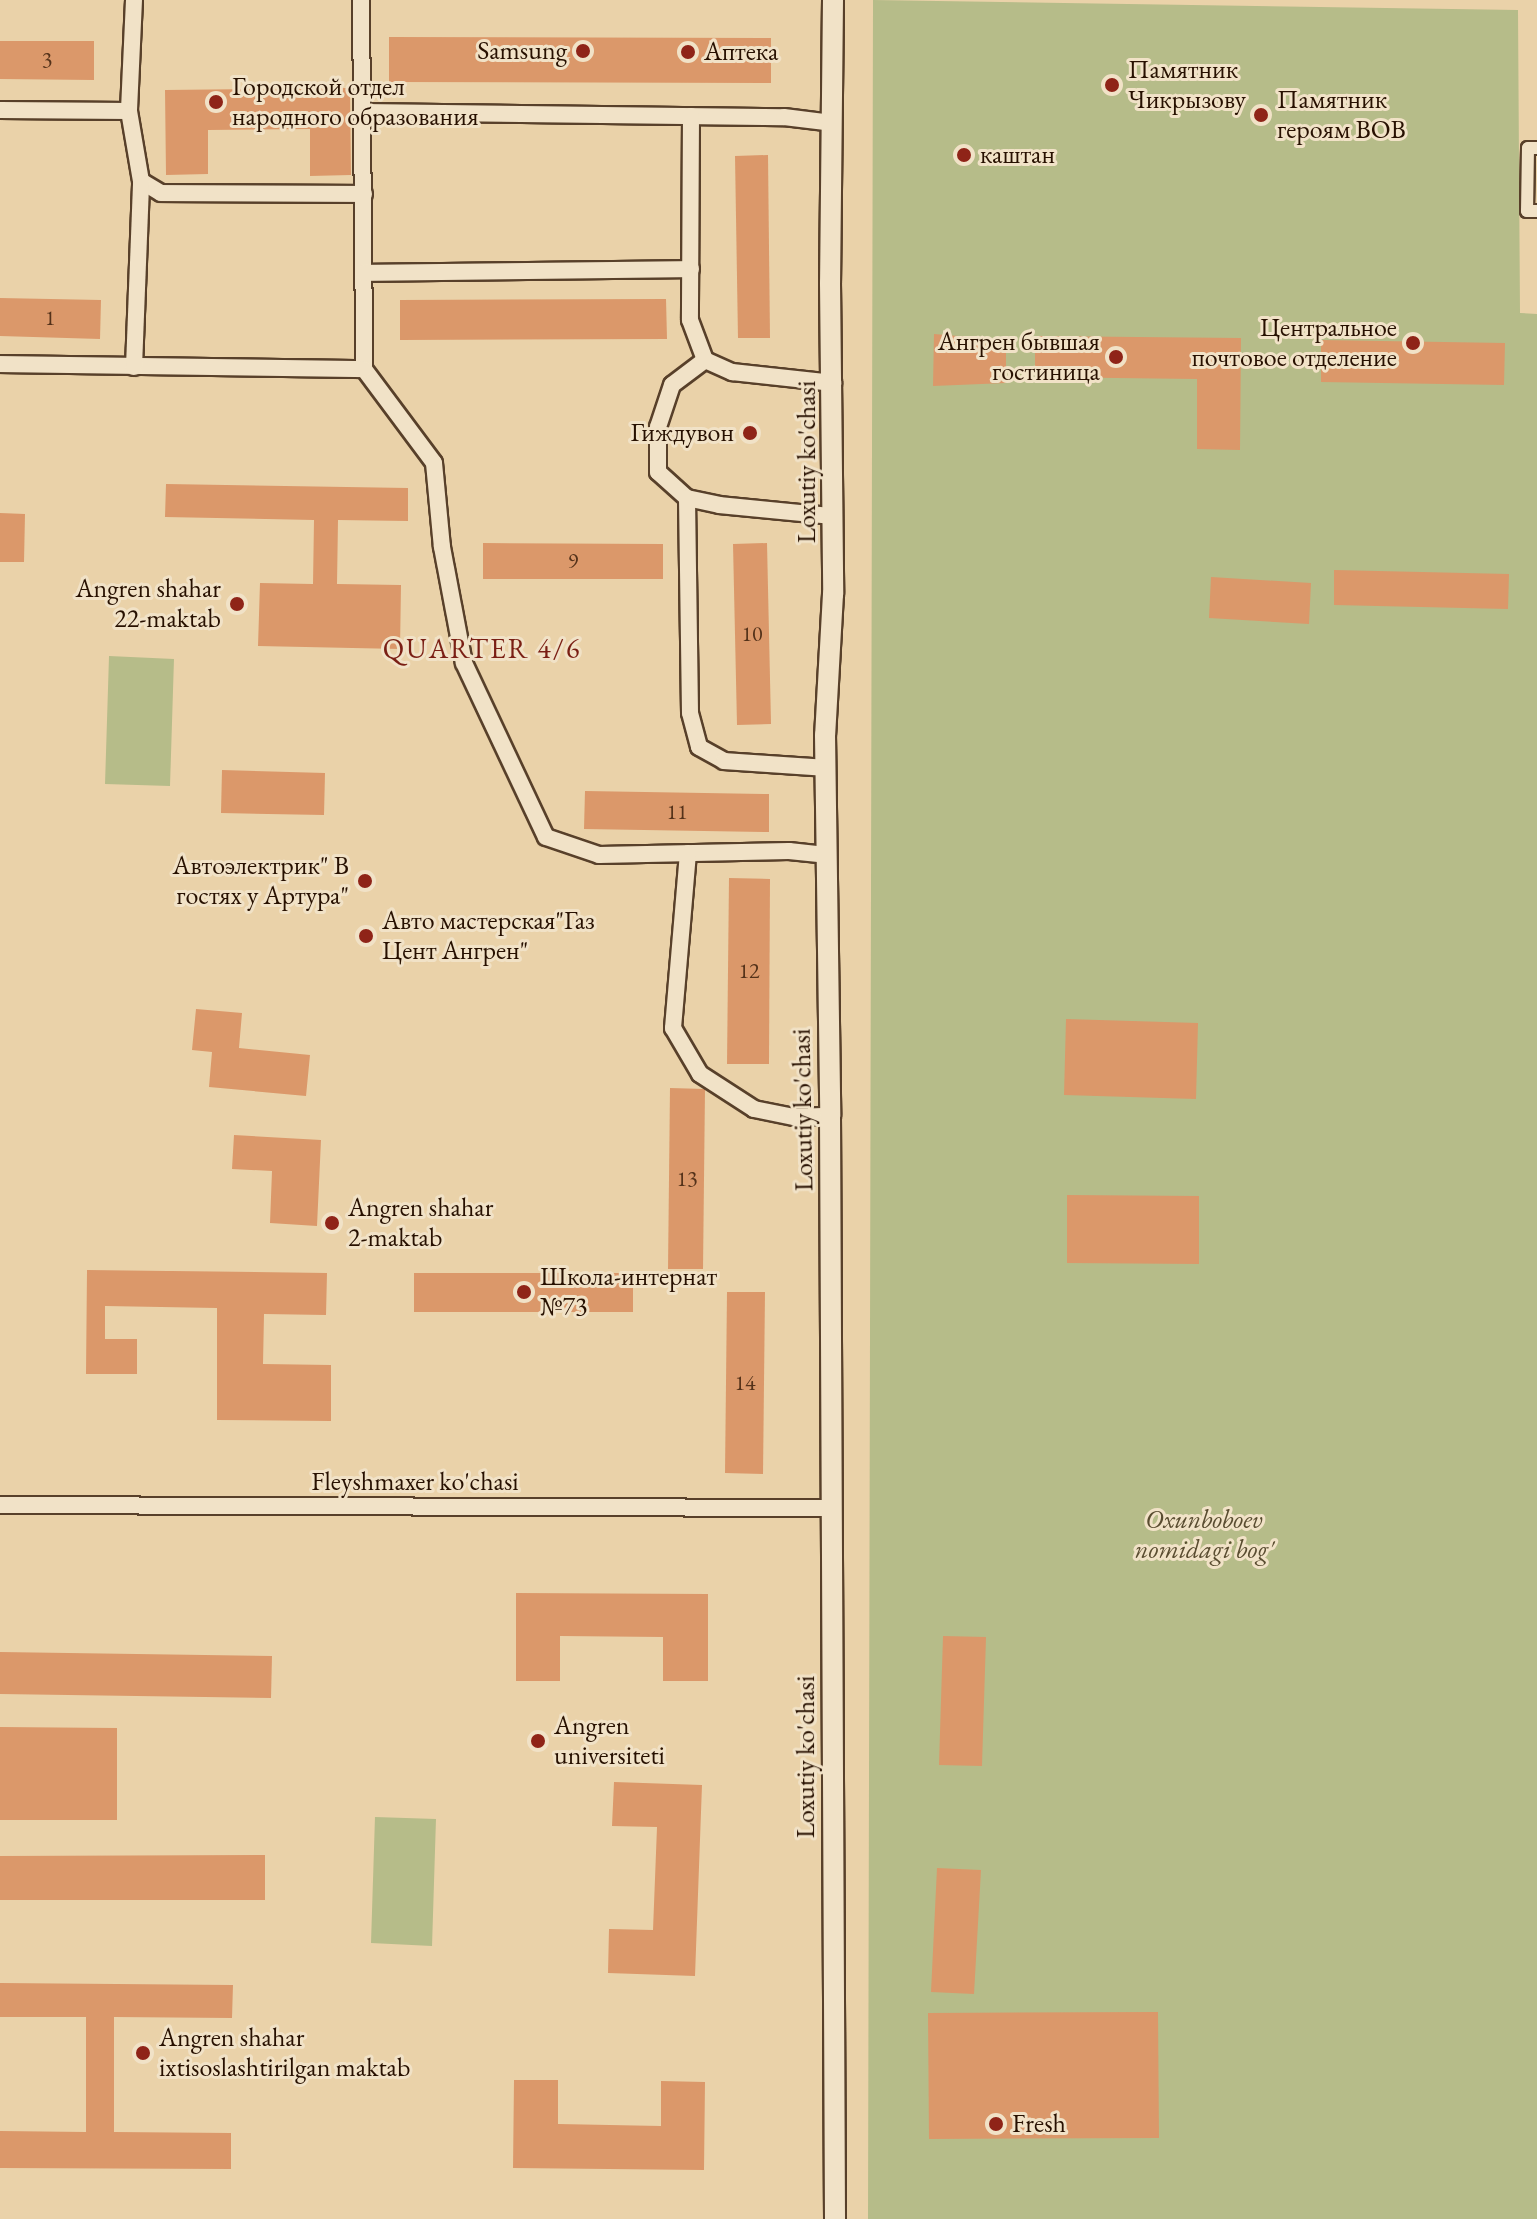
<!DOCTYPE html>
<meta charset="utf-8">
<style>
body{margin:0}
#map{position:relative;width:1537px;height:2219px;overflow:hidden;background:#ead2a9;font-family:"EB Garamond",serif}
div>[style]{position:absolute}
.green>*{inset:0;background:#b6bc89}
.building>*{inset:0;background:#db986a}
.roads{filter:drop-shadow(2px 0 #58402a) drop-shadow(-2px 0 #58402a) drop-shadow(0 2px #58402a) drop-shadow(0 -2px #58402a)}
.pedestrian>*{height:12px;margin:-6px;padding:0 6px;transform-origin:6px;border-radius:6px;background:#f1e2c7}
.minor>*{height:16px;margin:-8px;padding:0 8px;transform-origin:8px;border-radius:8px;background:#f1e2c7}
.tertiary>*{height:20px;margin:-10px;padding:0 10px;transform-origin:10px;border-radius:10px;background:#f1e2c7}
.dots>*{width:22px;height:22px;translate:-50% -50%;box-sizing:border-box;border:4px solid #f1e2c7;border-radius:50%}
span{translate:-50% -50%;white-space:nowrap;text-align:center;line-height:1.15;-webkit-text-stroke:6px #f1e2c7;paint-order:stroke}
.number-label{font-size:22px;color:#54321a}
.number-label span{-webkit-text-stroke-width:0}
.poi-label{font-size:26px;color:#271000}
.right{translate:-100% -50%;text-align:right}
.left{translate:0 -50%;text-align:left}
.street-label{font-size:26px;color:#271000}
.park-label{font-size:26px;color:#594c30;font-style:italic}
.neighbourhood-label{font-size:28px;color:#7a1f14;letter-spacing:2px}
</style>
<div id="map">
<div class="green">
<i style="clip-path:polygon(873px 0,1518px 10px,1520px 313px,1537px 314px,1537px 2219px,868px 2219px)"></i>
<i style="clip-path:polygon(109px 656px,174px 659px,170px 786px,105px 784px)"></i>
<i style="clip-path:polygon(375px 1817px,436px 1819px,432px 1946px,371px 1943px)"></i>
</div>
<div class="building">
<i style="clip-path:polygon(389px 37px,771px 38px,771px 83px,389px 82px)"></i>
<i style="clip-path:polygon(0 41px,94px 41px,94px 80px,0 79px)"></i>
<i style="clip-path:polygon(350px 88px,351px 175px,310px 176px,310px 129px,208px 130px,208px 174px,166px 175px,165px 90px)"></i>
<i style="clip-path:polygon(768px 155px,770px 338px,738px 338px,735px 156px)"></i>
<i style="clip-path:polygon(0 298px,101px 300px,100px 339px,0 336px)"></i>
<i style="clip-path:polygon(666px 299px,667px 339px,400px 340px,400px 300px)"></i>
<i style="clip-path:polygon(934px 334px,1006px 340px,1006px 383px,933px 386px)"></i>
<i style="clip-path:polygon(1035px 336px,1241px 338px,1240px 450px,1197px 449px,1197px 379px,1035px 377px)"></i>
<i style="clip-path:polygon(1321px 340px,1505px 343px,1504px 385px,1321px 382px)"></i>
<i style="clip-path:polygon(166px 484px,408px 488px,408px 521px,338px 520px,337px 584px,401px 585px,400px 649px,258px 646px,260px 583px,313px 584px,314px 520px,165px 517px)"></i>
<i style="clip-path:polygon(0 513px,25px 514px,24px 562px,0 562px)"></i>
<i style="clip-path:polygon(483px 543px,663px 544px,663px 579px,483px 579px)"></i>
<i style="clip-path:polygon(767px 543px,771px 724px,737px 725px,733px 544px)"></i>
<i style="clip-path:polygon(1334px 570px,1509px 574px,1508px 609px,1334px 605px)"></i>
<i style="clip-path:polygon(1211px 577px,1311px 583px,1309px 624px,1209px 618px)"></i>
<i style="clip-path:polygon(222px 770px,325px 773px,324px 815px,221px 813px)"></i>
<i style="clip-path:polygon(585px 791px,769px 794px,769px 832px,584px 829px)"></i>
<i style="clip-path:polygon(729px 878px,770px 879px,769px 1064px,727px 1064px)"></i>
<i style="clip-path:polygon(196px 1009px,242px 1013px,239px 1048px,310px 1055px,306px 1096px,209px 1087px,212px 1052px,192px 1050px)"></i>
<i style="clip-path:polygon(1066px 1019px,1198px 1023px,1196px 1099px,1064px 1095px)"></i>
<i style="clip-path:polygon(670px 1088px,705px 1089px,703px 1269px,668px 1269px)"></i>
<i style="clip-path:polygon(234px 1135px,321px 1140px,317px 1226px,270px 1223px,272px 1171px,232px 1169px)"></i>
<i style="clip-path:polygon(1067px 1195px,1199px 1196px,1199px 1264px,1067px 1263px)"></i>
<i style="clip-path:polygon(87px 1270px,327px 1273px,326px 1315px,264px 1314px,263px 1364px,331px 1365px,331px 1421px,217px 1420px,217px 1308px,105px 1306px,105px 1339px,137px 1339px,137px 1374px,86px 1374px)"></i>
<i style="clip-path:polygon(414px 1273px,633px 1273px,633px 1312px,414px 1312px)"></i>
<i style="clip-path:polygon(727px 1292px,765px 1292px,763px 1474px,725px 1473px)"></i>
<i style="clip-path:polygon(516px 1593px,708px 1594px,708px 1681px,663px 1681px,663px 1637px,560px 1636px,560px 1681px,516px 1681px)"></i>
<i style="clip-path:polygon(943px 1636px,986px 1637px,982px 1766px,939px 1765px)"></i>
<i style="clip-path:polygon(0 1652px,272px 1656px,271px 1698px,0 1694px)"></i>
<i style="clip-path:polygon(0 1727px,117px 1728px,117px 1820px,0 1820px)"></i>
<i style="clip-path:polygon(614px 1782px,702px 1785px,695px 1976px,608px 1973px,609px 1929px,653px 1930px,657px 1827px,612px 1826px)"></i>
<i style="clip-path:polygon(265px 1855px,265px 1900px,0 1900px,0 1856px)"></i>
<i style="clip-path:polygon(937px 1868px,981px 1870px,974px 1994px,931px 1992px)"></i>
<i style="clip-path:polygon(0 1983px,233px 1985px,232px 2018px,114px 2017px,114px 2132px,231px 2133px,231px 2169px,0 2168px,0 2131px,86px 2132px,86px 2017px,0 2017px)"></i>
<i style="clip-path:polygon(1158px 2012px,1159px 2138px,929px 2139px,928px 2013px)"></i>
<i style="clip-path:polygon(514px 2080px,558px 2080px,558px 2124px,661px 2126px,661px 2081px,705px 2082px,704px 2170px,513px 2168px)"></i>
</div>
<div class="roads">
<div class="pedestrian">
<i style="left:1537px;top:148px;width:9px;rotate:180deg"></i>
<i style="left:1528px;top:148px;width:63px;rotate:90.9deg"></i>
<i style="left:1527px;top:211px;width:10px"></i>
</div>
<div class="minor">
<i style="left:134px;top:0;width:111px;rotate:92.6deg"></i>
<i style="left:129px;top:111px;width:71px;rotate:80.3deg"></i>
<i style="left:141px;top:181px;width:23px;rotate:31deg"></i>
<i style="left:161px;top:193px;width:203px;rotate:0.3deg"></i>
<i style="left:361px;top:0;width:369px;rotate:89.5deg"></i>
<i style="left:364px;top:369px;width:117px;rotate:53.3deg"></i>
<i style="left:434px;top:463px;width:84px;rotate:84.6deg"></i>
<i style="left:442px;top:547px;width:118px;rotate:79.3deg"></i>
<i style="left:464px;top:663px;width:192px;rotate:64.8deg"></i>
<i style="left:546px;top:837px;width:56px;rotate:18.8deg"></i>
<i style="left:599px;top:855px;width:190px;rotate:-1.2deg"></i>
<i style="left:789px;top:851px;width:37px;rotate:6deg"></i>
<i style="left:0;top:110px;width:129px;rotate:0.4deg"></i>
<i style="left:363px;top:112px;width:421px;rotate:0.7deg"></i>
<i style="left:784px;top:117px;width:48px;rotate:7.1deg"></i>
<i style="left:691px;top:116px;width:204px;rotate:90.3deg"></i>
<i style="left:690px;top:320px;width:43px;rotate:69.4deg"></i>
<i style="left:705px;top:360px;width:30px;rotate:24deg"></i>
<i style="left:732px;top:372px;width:102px;rotate:6.2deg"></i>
<i style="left:364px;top:273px;width:327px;rotate:-0.7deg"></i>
<i style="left:705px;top:360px;width:41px;rotate:142.9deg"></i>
<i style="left:672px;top:385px;width:44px;rotate:108.4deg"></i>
<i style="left:658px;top:427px;width:45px;rotate:90deg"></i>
<i style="left:658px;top:472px;width:39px;rotate:42deg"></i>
<i style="left:687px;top:498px;width:33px;rotate:12deg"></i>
<i style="left:719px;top:505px;width:114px;rotate:5.6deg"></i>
<i style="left:0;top:364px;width:364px;rotate:0.8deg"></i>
<i style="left:134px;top:367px;width:186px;rotate:-87.8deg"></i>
<i style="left:687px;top:498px;width:215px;rotate:89.2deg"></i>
<i style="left:690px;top:713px;width:35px;rotate:75deg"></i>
<i style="left:699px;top:747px;width:29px;rotate:29deg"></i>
<i style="left:724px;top:761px;width:103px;rotate:3.9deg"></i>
<i style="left:688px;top:853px;width:176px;rotate:94.9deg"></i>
<i style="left:673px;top:1028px;width:53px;rotate:59.6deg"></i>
<i style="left:700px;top:1074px;width:64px;rotate:32.9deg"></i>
<i style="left:754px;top:1109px;width:41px;rotate:11.3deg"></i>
<i style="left:794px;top:1117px;width:36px;rotate:-2deg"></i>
<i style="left:0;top:1505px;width:830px;rotate:0.21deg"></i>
</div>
<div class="tertiary">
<i style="left:833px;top:0;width:283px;rotate:90.6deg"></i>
<i style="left:830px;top:283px;width:311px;rotate:89.4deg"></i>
<i style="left:833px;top:594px;width:141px;rotate:93.2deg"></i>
<i style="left:825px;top:735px;width:381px;rotate:89.2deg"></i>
<i style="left:830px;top:1116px;width:1103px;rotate:89.74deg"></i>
</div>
</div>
<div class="dots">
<i style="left:583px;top:51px;background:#8f2418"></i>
<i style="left:688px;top:52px;background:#8f2418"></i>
<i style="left:1112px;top:85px;background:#8f2418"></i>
<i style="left:216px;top:102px;background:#8f2418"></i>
<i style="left:1261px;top:115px;background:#8f2418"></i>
<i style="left:964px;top:155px;background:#8f2418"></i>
<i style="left:1413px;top:343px;background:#8f2418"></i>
<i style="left:1116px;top:357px;background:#8f2418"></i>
<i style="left:750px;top:433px;background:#8f2418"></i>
<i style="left:237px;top:604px;background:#8f2418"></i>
<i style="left:365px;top:881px;background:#8f2418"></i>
<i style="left:366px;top:936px;background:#8f2418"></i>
<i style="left:332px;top:1223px;background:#8f2418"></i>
<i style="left:524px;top:1292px;background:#8f2418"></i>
<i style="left:538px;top:1741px;background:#8f2418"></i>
<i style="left:143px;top:2053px;background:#8f2418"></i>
<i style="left:996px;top:2124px;background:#8f2418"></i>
</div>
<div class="number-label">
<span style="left:47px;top:60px">3</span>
<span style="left:50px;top:318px">1</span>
<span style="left:573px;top:561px">9</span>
<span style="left:752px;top:634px">10</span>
<span style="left:677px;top:812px">11</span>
<span style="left:749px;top:971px">12</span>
<span style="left:687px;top:1179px">13</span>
<span style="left:745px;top:1383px">14</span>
</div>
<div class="poi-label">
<span class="right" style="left:567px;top:51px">Samsung</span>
<span class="left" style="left:704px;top:52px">Аптека</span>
<span class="left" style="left:1128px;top:85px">Памятник<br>Чикрызову</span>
<span class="left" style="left:232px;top:102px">Городской отдел<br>народного образования</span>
<span class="left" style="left:1277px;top:115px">Памятник<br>героям ВОВ</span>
<span class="left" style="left:980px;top:155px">каштан</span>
<span class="right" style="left:1397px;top:343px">Центральное<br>почтовое отделение</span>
<span class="right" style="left:1100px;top:357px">Ангрен бывшая<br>гостиница</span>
<span class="right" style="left:734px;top:433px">Гиждувон</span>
<span class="right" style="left:221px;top:604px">Angren shahar<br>22-maktab</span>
<span class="right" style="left:349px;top:881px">Автоэлектрик" В<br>гостях у Артура"</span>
<span class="left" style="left:382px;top:936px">Авто мастерская"Газ<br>Цент Ангрен"</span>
<span class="left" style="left:348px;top:1223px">Angren shahar<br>2-maktab</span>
<span class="left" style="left:540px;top:1292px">Школа-интернат<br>№73</span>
<span class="left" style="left:554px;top:1741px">Angren<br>universiteti</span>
<span class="left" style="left:159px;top:2053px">Angren shahar<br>ixtisoslashtirilgan maktab</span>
<span class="left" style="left:1012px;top:2124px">Fresh</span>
</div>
<div class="street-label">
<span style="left:807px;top:462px;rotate:-90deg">Loxutiy ko'chasi</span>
<span style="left:803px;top:1110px;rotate:-91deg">Loxutiy ko'chasi</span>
<span style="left:415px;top:1482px">Fleyshmaxer ko'chasi</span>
<span style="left:806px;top:1757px;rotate:-90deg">Loxutiy ko'chasi</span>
</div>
<div class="park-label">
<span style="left:1204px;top:1535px">Oxunboboev<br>nomidagi bog'</span>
</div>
<div class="neighbourhood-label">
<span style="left:482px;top:648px">QUARTER 4/6</span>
</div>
</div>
